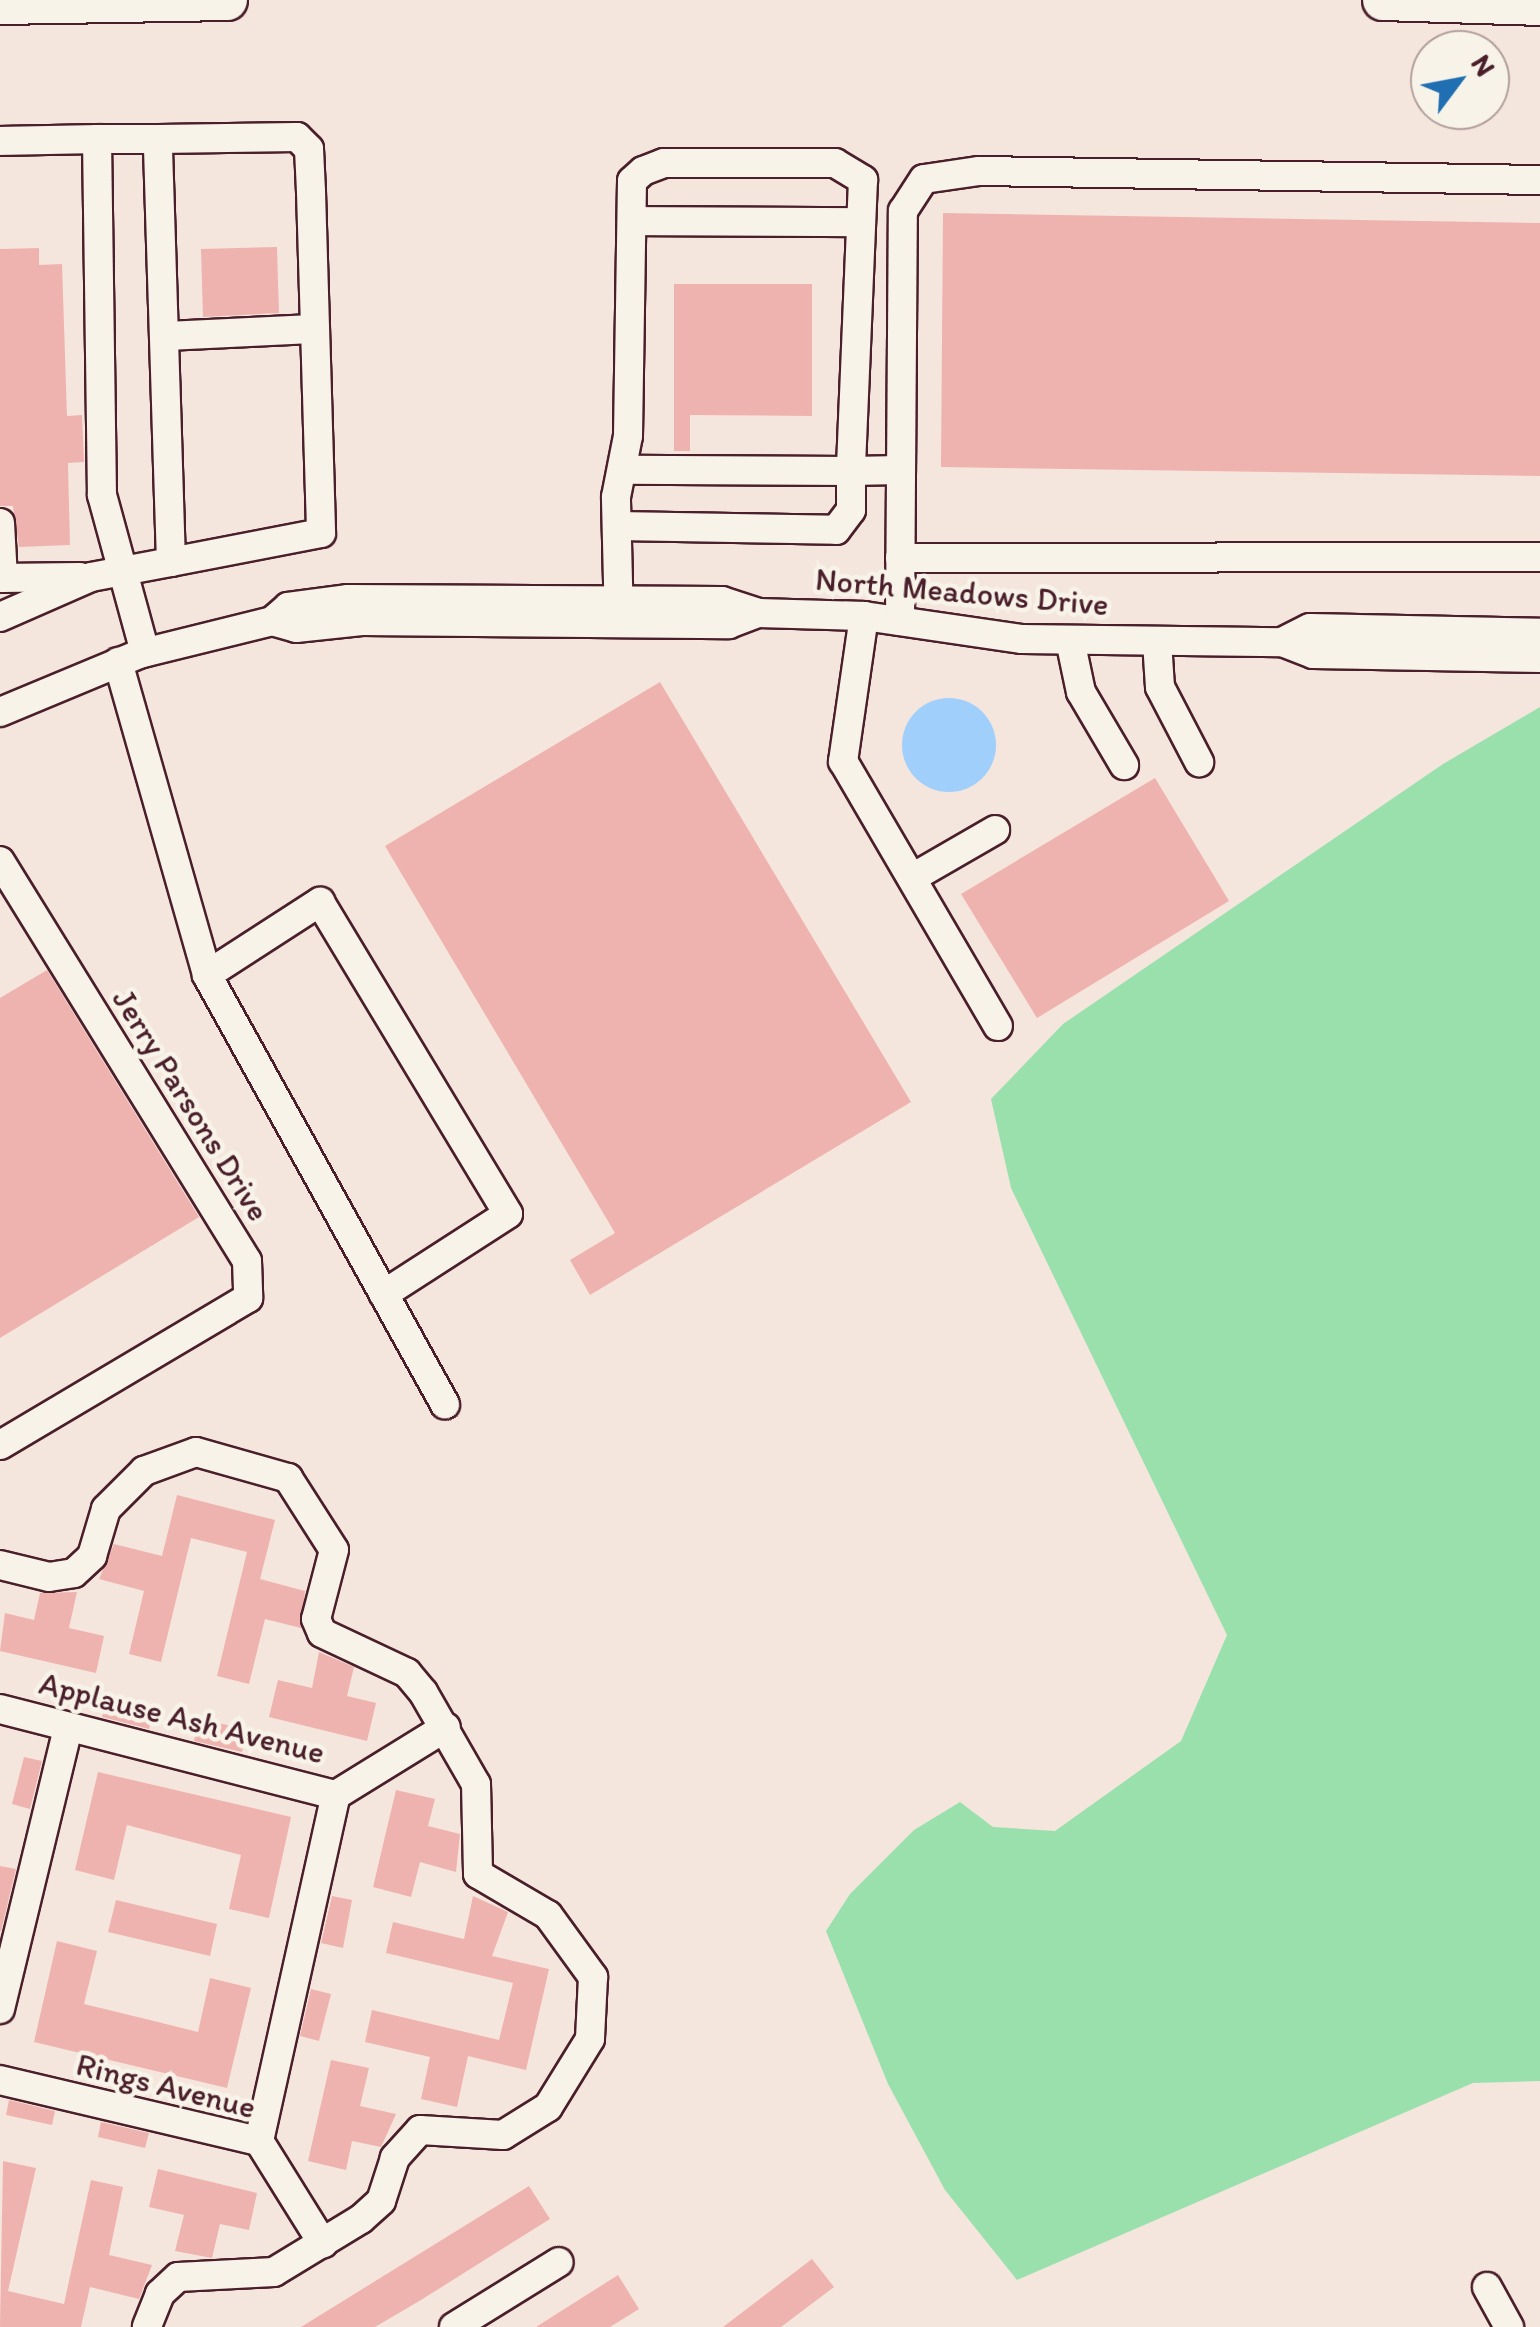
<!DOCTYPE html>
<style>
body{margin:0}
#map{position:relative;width:1540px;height:2327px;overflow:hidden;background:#f5e6dd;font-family:Itim,sans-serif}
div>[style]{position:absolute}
.green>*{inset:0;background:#9ae0ad}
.water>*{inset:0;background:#a0cffc}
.round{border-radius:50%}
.building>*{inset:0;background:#efb3af}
.roads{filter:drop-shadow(2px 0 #4a1f2b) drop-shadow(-2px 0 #4a1f2b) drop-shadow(0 2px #4a1f2b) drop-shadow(0 -2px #4a1f2b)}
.minor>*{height:28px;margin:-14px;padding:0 14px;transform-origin:14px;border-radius:14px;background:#f7f3e8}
.highway>*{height:40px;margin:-20px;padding:0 20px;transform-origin:20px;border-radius:20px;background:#f7f3e8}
span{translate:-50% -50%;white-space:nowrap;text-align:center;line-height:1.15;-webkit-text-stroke:9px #f7f3e8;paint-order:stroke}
.street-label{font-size:32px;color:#4a1f2b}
.north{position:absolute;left:1410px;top:30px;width:100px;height:100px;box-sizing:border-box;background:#f7f3e8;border:2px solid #b29e9c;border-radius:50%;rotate:58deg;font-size:28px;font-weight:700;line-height:40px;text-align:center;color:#4a1f2b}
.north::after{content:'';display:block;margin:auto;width:35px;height:45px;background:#1f6fb2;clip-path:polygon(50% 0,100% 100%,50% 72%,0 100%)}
</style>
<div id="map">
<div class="green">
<i style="clip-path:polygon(1540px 707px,1540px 2081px,1473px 2083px,1017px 2280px,945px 2190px,888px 2084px,826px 1931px,850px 1894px,914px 1830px,960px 1802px,993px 1827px,1055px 1831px,1181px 1741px,1227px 1635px,1011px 1188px,991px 1099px,1063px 1024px,1443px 764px)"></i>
</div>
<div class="water">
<i class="round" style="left:902px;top:698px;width:94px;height:94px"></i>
</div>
<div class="building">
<i style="clip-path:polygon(943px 213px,1540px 223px,1540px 476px,941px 467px)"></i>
<i style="clip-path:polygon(277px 247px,279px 313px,203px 317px,201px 249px)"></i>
<i style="clip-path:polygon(39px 248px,39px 265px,62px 264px,67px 416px,82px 415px,84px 462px,68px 463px,70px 545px,19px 547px,13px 506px,0 506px,0 249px)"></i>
<i style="clip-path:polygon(674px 284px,812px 284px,812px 416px,690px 415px,690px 451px,674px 451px)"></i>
<i style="clip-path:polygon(660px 682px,911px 1102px,590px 1295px,570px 1260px,615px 1233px,385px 846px)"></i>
<i style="clip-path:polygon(1155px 778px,1229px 901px,1037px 1018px,961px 894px)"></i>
<i style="clip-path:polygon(47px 970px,199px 1217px,0 1338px,0 998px)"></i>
<i style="clip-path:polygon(177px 1495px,275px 1520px,260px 1579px,305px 1591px,301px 1628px,265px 1619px,249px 1684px,217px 1676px,247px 1552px,191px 1538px,161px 1662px,129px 1654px,144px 1591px,99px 1579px,114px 1544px,162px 1556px)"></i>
<i style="clip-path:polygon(77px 1592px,69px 1628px,104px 1636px,96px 1673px,0 1651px,5px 1613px,34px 1620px,40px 1593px)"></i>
<i style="clip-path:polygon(319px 1652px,354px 1667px,347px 1696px,376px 1703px,367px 1741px,269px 1717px,278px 1680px,312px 1688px)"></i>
<i style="clip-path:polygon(107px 1695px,155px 1707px,149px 1729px,102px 1717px)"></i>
<i style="clip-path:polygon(198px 1719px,247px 1729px,242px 1752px,194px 1741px)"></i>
<i style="clip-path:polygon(24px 1757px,42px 1761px,30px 1809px,12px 1804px)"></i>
<i style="clip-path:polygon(98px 1772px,291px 1817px,269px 1918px,229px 1909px,241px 1855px,127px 1825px,114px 1880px,75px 1870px)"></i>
<i style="clip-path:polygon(396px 1790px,435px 1799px,428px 1826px,460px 1834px,456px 1872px,420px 1862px,411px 1897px,373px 1887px)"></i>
<i style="clip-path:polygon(0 1866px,16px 1869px,1px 1931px,0 1931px)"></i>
<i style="clip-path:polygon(332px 1896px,352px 1900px,343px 1948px,321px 1943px)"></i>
<i style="clip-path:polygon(473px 1896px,508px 1912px,492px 1956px,549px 1969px,526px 2070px,468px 2056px,457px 2107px,421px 2099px,430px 2057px,365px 2042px,372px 2010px,499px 2040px,513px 1983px,386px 1953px,393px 1922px,464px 1939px)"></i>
<i style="clip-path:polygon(116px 1900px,217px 1924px,210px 1956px,108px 1932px)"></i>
<i style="clip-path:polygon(57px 1941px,97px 1951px,84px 2004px,154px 2021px,198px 2032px,210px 1978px,251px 1988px,227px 2088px,34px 2042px)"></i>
<i style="clip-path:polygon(311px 1989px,331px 1994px,319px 2041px,300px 2036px)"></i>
<i style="clip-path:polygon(331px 2060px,369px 2068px,360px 2106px,396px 2114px,381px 2147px,352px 2141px,346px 2170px,308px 2161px)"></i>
<i style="clip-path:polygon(9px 2100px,55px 2111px,52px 2125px,6px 2115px)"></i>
<i style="clip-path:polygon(101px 2122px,149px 2133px,145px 2148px,98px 2137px)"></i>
<i style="clip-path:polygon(3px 2161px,36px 2168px,8px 2291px,64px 2304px,91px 2180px,123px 2187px,109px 2255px,152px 2265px,139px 2299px,90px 2287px,81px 2327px,0 2327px)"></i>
<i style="clip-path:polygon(158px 2169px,257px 2193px,249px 2230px,220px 2224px,212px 2258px,175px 2251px,184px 2215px,149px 2207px)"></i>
<i style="clip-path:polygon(529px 2186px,550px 2219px,421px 2300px,375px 2327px,301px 2327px)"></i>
<i style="clip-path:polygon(812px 2259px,834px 2287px,781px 2327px,723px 2327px)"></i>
<i style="clip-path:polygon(618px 2275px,639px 2309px,610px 2327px,536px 2327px)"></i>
</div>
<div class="roads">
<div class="minor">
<i style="left:158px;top:139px;width:139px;rotate:-0.8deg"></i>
<i style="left:297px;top:137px;width:17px;rotate:45deg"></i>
<i style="left:309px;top:149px;width:43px;rotate:87.3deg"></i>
<i style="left:311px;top:192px;width:341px;rotate:88.3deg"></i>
<i style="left:321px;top:533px;width:153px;rotate:169.1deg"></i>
<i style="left:0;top:141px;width:97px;rotate:-1.2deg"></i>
<i style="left:97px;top:139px;width:356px;rotate:89.2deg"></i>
<i style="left:102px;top:495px;width:163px;rotate:74.7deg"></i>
<i style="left:632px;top:221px;width:227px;rotate:0.3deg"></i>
<i style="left:165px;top:336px;width:149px;rotate:-2.7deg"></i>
<i style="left:0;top:523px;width:55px;rotate:86.9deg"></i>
<i style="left:617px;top:526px;width:219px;rotate:1deg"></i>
<i style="left:836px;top:530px;width:25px;rotate:-53deg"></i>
<i style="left:851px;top:510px;width:39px;rotate:-90deg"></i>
<i style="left:851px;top:471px;width:227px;rotate:-179.7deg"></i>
<i style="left:900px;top:558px;width:640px;rotate:-0.09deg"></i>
<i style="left:0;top:578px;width:80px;rotate:-0.7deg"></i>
<i style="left:864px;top:616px;width:147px;rotate:98.2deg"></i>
<i style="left:843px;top:761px;width:307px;rotate:59.7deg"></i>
<i style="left:0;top:617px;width:99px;rotate:-23.7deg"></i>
<i style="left:91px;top:577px;width:81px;rotate:-10.6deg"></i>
<i style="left:171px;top:562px;width:423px;rotate:-91.8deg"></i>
<i style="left:158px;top:139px;width:61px;rotate:180deg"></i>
<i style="left:272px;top:621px;width:21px;rotate:-41deg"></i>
<i style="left:288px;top:607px;width:61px;rotate:-7.6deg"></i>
<i style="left:348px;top:599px;width:374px;rotate:0.3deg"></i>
<i style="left:722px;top:601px;width:38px;rotate:18deg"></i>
<i style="left:758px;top:613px;width:106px;rotate:1.6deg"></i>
<i style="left:864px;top:616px;width:160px;rotate:8.3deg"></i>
<i style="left:1022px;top:639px;width:260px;rotate:0.7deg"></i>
<i style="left:1282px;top:642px;width:33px;rotate:21deg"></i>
<i style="left:1313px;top:654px;width:227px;rotate:1deg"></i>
<i style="left:900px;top:621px;width:410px;rotate:-89.6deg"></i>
<i style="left:903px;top:211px;width:38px;rotate:-57deg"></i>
<i style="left:924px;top:179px;width:56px;rotate:-8.3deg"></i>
<i style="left:979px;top:171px;width:561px;rotate:0.92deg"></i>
<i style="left:619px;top:623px;width:126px;rotate:-91.4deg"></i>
<i style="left:616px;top:497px;width:62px;rotate:-78.9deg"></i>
<i style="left:628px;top:436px;width:255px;rotate:-89.1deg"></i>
<i style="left:632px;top:181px;width:15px;rotate:-42deg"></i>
<i style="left:643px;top:171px;width:22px;rotate:-21deg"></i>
<i style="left:664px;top:163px;width:171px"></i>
<i style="left:835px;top:163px;width:33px;rotate:31deg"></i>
<i style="left:863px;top:180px;width:291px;rotate:92.4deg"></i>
<i style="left:851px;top:471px;width:49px;rotate:-1.2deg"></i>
<i style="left:1070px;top:640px;width:53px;rotate:78.1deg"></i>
<i style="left:1081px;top:692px;width:85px;rotate:59.5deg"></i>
<i style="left:1157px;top:641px;width:46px;rotate:86.3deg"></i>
<i style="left:1160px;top:687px;width:85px;rotate:62.5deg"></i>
<i style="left:1282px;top:642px;width:31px;rotate:-27deg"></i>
<i style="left:1310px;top:628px;width:230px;rotate:1.2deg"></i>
<i style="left:118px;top:662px;width:325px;rotate:74.1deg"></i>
<i style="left:207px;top:975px;width:491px;rotate:61deg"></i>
<i style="left:0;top:712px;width:151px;rotate:-22.6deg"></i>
<i style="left:139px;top:654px;width:137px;rotate:-13.9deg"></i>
<i style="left:272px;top:621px;width:25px;rotate:16deg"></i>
<i style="left:296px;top:628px;width:66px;rotate:-6.1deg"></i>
<i style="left:362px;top:621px;width:367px;rotate:0.5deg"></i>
<i style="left:729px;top:624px;width:31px;rotate:-21deg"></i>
<i style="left:0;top:861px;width:470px;rotate:58.3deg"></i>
<i style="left:247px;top:1261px;width:37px;rotate:88deg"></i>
<i style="left:248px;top:1298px;width:288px;rotate:149.3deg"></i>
<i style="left:912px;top:878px;width:96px;rotate:-30deg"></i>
<i style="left:207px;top:975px;width:135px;rotate:-32.9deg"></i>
<i style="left:320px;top:902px;width:364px;rotate:58.9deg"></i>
<i style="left:508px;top:1214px;width:148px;rotate:147.2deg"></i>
<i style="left:0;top:1565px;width:50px;rotate:13.8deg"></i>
<i style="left:49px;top:1577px;width:25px;rotate:-9deg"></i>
<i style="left:74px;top:1573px;width:25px;rotate:-43deg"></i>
<i style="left:92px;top:1556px;width:49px;rotate:-73.4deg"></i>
<i style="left:106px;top:1509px;width:54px;rotate:-45deg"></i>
<i style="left:144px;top:1471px;width:55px;rotate:-20.1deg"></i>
<i style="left:196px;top:1452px;width:96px;rotate:15.8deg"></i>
<i style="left:288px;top:1478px;width:85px;rotate:57.4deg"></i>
<i style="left:334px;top:1550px;width:71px;rotate:104.6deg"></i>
<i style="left:316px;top:1619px;width:15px;rotate:67deg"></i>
<i style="left:322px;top:1633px;width:94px;rotate:25.2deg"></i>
<i style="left:407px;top:1673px;width:25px;rotate:50deg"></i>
<i style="left:423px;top:1692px;width:106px;rotate:60.1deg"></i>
<i style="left:476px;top:1784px;width:90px;rotate:88.7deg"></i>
<i style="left:478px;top:1874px;width:81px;rotate:30.4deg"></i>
<i style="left:548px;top:1915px;width:77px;rotate:54deg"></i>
<i style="left:593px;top:1977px;width:62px;rotate:92.8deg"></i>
<i style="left:590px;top:2039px;width:80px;rotate:121.7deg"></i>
<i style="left:548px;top:2107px;width:53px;rotate:148.1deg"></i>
<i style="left:503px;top:2135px;width:83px;rotate:-176.6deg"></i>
<i style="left:420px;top:2130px;width:38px;rotate:132deg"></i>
<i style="left:395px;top:2158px;width:45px;rotate:108deg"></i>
<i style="left:381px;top:2201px;width:27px;rotate:138deg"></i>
<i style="left:361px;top:2219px;width:102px;rotate:148.7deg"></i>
<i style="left:274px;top:2272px;width:96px;rotate:177deg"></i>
<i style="left:178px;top:2277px;width:25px;rotate:137deg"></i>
<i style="left:160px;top:2294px;width:35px;rotate:112deg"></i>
<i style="left:0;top:1709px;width:347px;rotate:14.4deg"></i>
<i style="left:336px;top:1795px;width:129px;rotate:-31.7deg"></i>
<i style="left:0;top:2009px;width:290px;rotate:-76.4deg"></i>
<i style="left:0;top:2080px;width:266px;rotate:13.3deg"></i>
<i style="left:259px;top:2141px;width:121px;rotate:58.1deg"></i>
<i style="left:259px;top:2141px;width:354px;rotate:-77.5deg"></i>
<i style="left:1487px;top:2287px;width:46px;rotate:61.2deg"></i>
<i style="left:454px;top:2327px;width:123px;rotate:-31.8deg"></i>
</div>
<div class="highway">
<i style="left:1383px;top:0;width:157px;rotate:1.8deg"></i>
<i style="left:0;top:4px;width:227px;rotate:-1deg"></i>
</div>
</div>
<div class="street-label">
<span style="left:962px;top:592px;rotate:5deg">North Meadows Drive</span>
<span style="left:191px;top:1105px;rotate:58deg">Jerry Parsons Drive</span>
<span style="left:182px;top:1718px;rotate:14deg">Applause Ash Avenue</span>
<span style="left:166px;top:2086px;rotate:14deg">Rings Avenue</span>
</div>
<div class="north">N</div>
</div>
